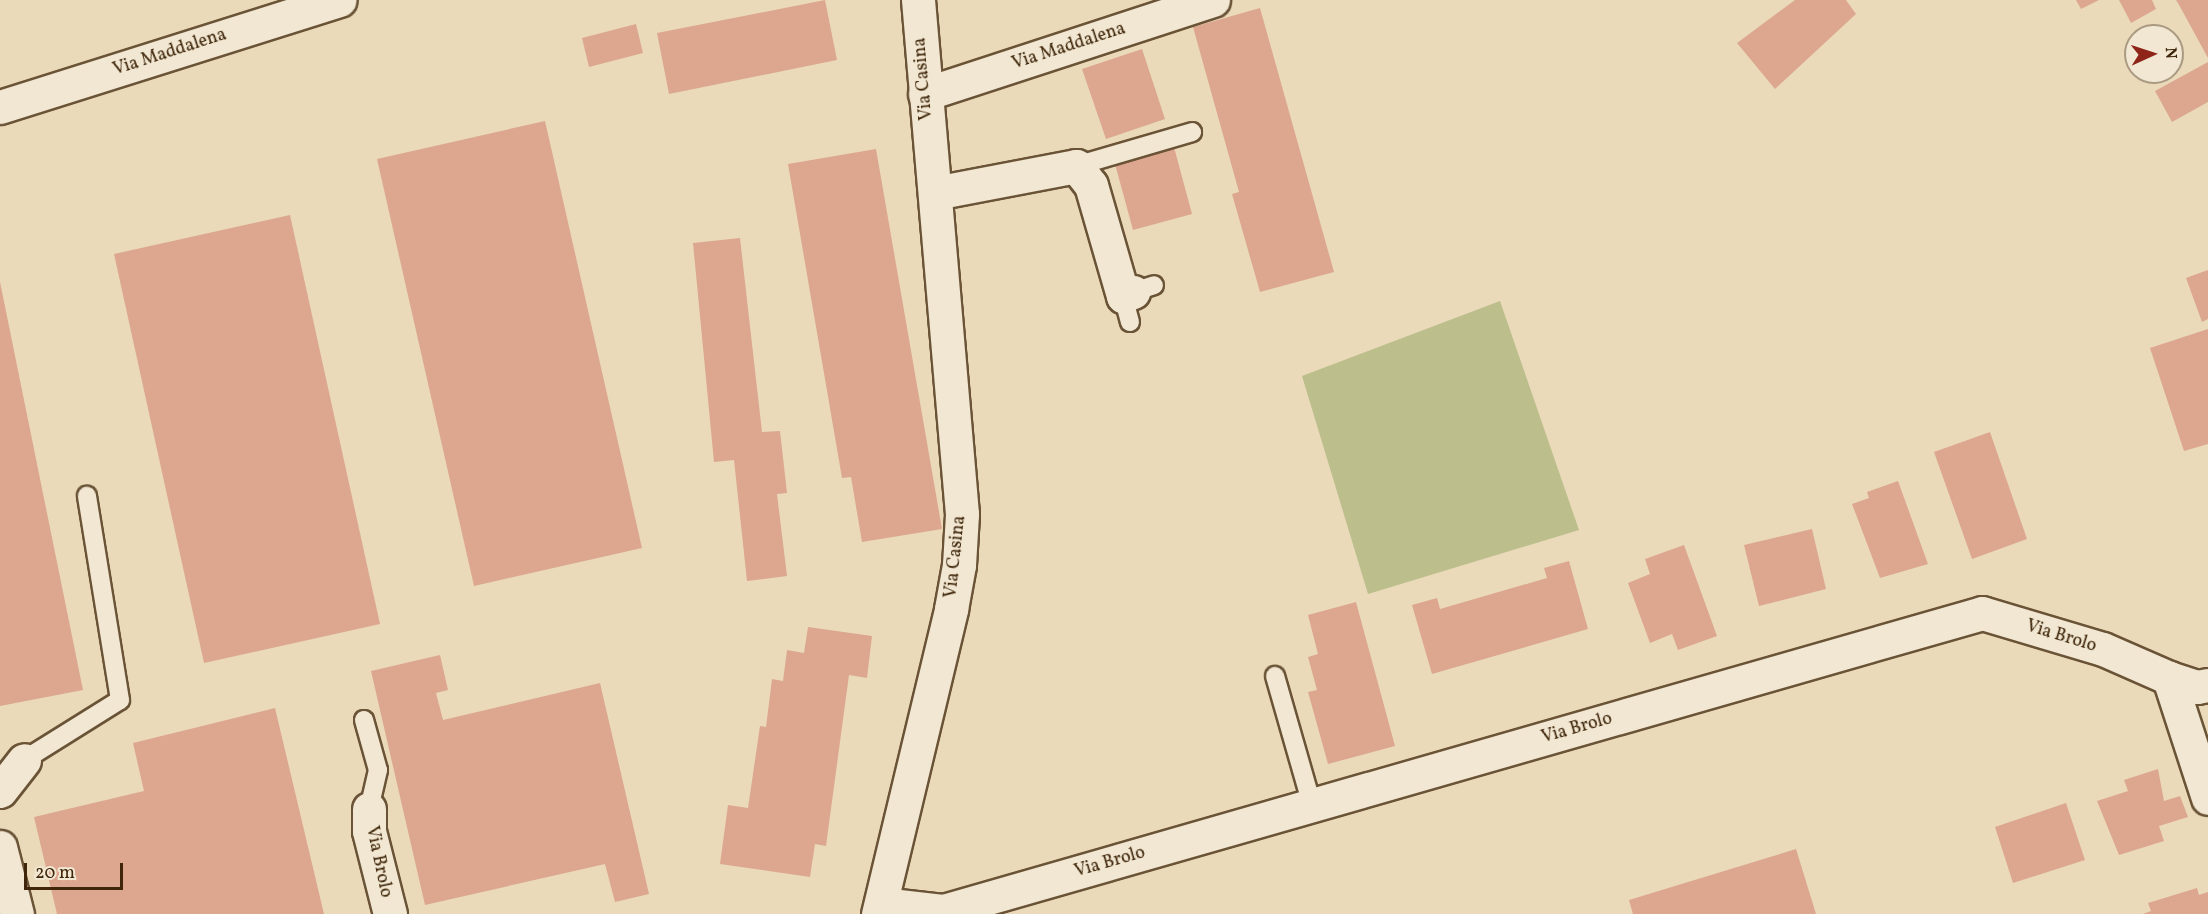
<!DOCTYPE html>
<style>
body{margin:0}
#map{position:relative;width:2208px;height:914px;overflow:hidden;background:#eadaba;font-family:Vollkorn,serif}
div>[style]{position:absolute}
.green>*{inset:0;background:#bcbe8c}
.building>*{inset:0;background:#dca78e}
.roads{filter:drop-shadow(2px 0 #6a5336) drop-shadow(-2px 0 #6a5336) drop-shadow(0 2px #6a5336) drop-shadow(0 -2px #6a5336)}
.lane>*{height:18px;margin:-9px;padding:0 9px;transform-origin:9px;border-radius:9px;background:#f1e7d2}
.street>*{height:33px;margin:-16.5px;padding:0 16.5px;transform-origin:16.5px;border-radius:16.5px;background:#f1e7d2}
span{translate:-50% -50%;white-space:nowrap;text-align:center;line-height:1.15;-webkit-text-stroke:4.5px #f1e7d2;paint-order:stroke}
.street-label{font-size:18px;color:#3f260a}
.north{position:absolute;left:2124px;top:24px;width:60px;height:60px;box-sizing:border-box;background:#f1e7d2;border:2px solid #aa9a82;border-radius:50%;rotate:87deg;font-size:16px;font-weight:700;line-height:24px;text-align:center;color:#3f260a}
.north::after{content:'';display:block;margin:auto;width:21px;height:27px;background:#8f2418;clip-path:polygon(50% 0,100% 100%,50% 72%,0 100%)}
.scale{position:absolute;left:24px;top:863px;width:99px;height:27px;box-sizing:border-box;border:3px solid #3f260a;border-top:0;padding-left:8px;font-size:18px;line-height:21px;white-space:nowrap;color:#3f260a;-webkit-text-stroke:4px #f1e7d2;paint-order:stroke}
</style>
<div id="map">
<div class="green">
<i style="clip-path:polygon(1500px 301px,1579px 530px,1368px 594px,1302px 376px)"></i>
</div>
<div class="building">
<i style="clip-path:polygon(825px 0,837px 60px,669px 94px,657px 33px)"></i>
<i style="clip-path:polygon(1795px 0,1846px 0,1856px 14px,1775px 89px,1737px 43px)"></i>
<i style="clip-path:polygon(2076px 0,2099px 0,2081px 9px)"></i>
<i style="clip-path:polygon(2119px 0,2152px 0,2156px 9px,2131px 23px)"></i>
<i style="clip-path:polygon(2176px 0,2208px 0,2208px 58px,2178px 3px)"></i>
<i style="clip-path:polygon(1260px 8px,1334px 272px,1260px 292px,1232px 194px,1239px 192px,1193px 27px)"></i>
<i style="clip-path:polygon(636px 24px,643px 53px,589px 67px,582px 38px)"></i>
<i style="clip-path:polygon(1142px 49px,1165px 119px,1106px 139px,1082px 69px)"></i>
<i style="clip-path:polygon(2208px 62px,2208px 102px,2172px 122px,2155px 91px)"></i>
<i style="clip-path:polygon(545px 121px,642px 548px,474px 586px,377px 159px)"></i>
<i style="clip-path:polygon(1174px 147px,1192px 214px,1133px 230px,1115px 164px)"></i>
<i style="clip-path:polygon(876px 149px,942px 529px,862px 542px,851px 477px,842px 478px,788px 164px)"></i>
<i style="clip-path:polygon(290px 215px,380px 624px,204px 663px,114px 254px)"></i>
<i style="clip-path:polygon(740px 238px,762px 432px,780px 431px,787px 493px,777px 494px,787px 576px,747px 581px,734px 460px,714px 462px,693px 243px)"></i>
<i style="clip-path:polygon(2208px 270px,2208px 319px,2202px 322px,2186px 278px)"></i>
<i style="clip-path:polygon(0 282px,83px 690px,0 706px)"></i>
<i style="clip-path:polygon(2208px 329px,2208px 444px,2184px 451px,2150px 348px)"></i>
<i style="clip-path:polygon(1990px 432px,2027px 539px,1972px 559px,1934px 452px)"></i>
<i style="clip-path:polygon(1898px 481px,1928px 564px,1880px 578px,1852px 504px,1869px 498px,1867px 492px)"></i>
<i style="clip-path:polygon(1812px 529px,1826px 589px,1759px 606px,1744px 545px)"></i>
<i style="clip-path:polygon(1684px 545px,1717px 636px,1678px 650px,1672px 634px,1650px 643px,1628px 583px,1650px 574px,1645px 559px)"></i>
<i style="clip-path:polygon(1569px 561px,1588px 629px,1432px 674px,1412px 605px,1437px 598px,1440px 609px,1547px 578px,1544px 568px)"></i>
<i style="clip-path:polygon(1356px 602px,1395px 746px,1328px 764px,1308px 692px,1317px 690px,1308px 657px,1318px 654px,1308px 615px)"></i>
<i style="clip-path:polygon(808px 627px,872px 636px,867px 678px,849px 675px,826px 846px,815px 844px,810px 877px,720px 864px,728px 805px,748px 808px,760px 726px,766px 727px,772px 679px,783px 681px,787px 650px,804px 653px)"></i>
<i style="clip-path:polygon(440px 655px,448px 690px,436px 693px,443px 720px,600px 683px,649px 894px,615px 902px,605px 864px,425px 905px,371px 671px)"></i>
<i style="clip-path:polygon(275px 708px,324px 914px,57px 914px,34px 817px,144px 791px,133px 743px)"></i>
<i style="clip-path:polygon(2158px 769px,2164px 801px,2180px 796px,2188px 817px,2159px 826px,2164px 841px,2119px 855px,2097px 801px,2128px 791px,2124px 780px)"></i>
<i style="clip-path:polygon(2066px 803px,2085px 860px,2013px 883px,1995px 827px)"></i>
<i style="clip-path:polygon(1796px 849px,1816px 914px,1633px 914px,1629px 900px)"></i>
<i style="clip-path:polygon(2197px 888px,2199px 895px,2208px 892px,2208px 914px,2143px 914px,2151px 911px,2148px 903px)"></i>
</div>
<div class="roads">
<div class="lane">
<i style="left:1076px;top:166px;width:121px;rotate:-16.3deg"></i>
<i style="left:1133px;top:292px;width:22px;rotate:-18deg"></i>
<i style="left:1123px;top:296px;width:27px;rotate:75deg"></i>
<i style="left:1275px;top:676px;width:134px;rotate:74deg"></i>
<i style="left:364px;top:720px;width:52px;rotate:74.4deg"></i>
<i style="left:378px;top:770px;width:40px;rotate:103deg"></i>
<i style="left:24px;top:760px;width:113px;rotate:-32deg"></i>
<i style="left:120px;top:700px;width:207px;rotate:-99.2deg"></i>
</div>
<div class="street">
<i style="left:925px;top:94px;width:303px;rotate:-18.1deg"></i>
<i style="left:0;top:107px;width:356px;rotate:-17.5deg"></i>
<i style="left:935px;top:193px;width:144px;rotate:-10.8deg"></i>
<i style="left:1076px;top:166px;width:24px;rotate:52deg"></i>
<i style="left:1091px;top:185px;width:116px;rotate:73.9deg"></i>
<i style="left:1123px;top:296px;width:11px;rotate:-22deg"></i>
<i style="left:2169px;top:678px;width:126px;rotate:72deg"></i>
<i style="left:0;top:791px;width:39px;rotate:-52deg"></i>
<i style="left:369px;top:809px;width:22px;rotate:90deg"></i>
<i style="left:369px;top:831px;width:86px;rotate:75.8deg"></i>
<i style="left:0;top:847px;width:69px;rotate:75.8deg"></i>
<i style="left:881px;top:904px;width:62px;rotate:6.4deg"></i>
<i style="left:943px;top:911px;width:6px;rotate:149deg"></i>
<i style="left:943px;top:911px;width:1081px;rotate:-16deg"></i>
<i style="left:1982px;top:613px;width:126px;rotate:16.6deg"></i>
<i style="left:2103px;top:649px;width:72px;rotate:23.7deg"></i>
<i style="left:2169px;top:678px;width:29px;rotate:18deg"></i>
<i style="left:2197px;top:687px;width:11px;rotate:-10deg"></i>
<i style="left:878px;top:914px;width:314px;rotate:-76.5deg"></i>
<i style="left:951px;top:609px;width:45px;rotate:-79.7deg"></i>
<i style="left:959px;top:565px;width:51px;rotate:-86.6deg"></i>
<i style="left:962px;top:514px;width:516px;rotate:-94.89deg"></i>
</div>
</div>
<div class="street-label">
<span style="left:1069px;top:47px;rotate:-18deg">Via Maddalena</span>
<span style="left:170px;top:53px;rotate:-18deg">Via Maddalena</span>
<span style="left:924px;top:79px;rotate:-95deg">Via Casina</span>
<span style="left:956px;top:557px;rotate:-84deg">Via Casina</span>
<span style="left:2061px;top:637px;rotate:17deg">Via Brolo</span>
<span style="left:1577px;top:729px;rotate:-16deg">Via Brolo</span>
<span style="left:378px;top:862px;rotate:78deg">Via Brolo</span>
<span style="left:1110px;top:863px;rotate:-16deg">Via Brolo</span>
</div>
<div class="north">N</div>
<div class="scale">20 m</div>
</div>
